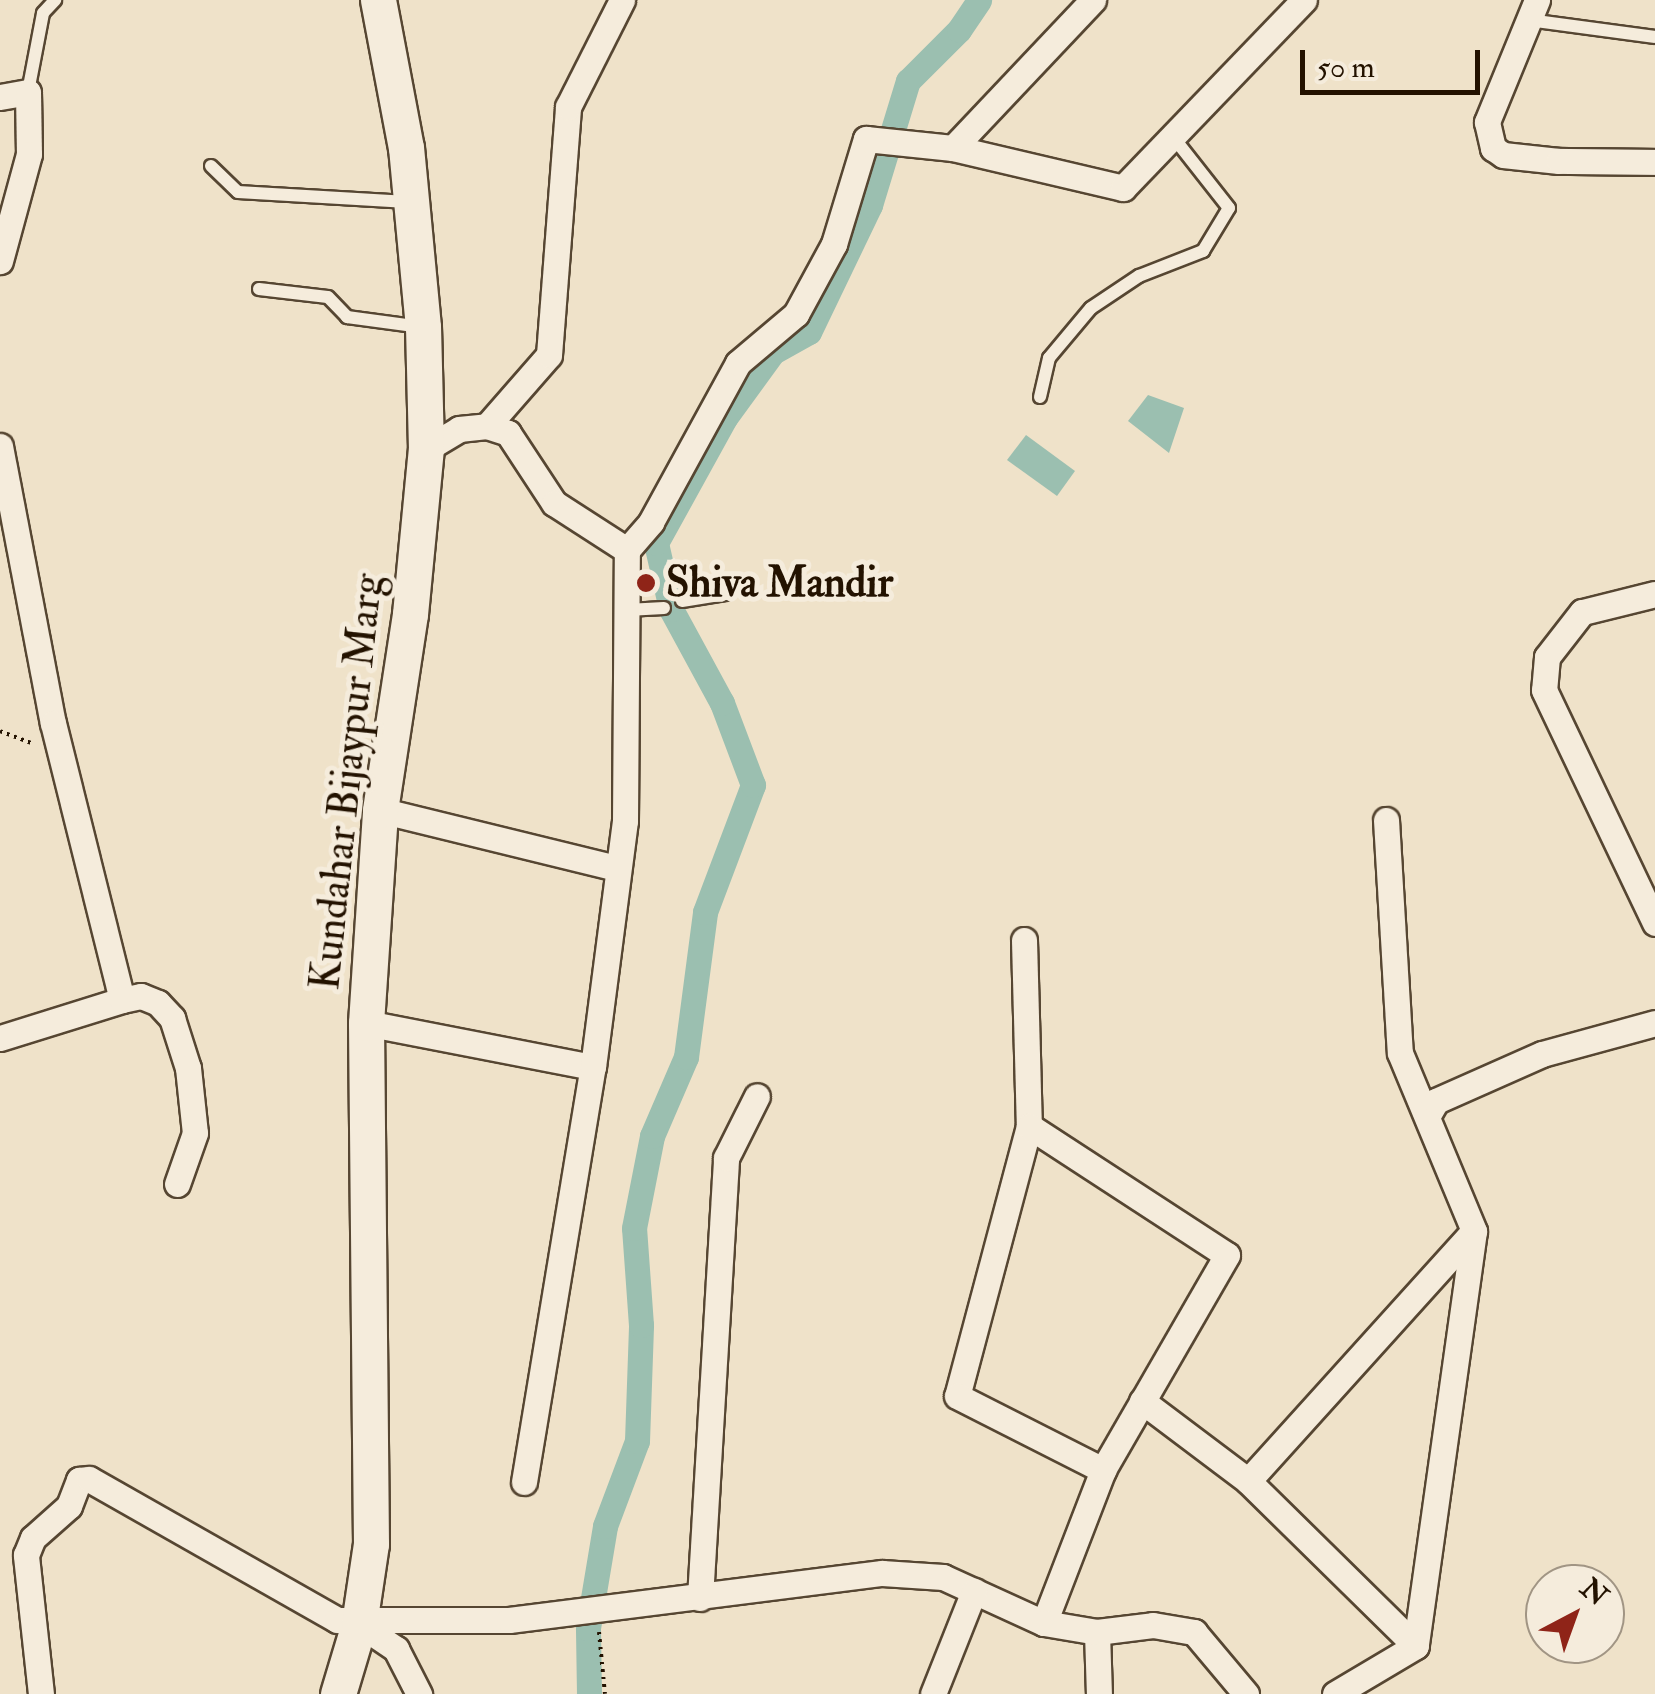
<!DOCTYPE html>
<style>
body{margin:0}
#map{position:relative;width:1655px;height:1694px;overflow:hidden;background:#efe2c9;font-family:"IM FELL Double Pica",serif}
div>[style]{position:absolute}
.water>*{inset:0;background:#9bbfb0}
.canal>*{height:25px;margin:-12.5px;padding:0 12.5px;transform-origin:12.5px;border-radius:12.5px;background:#9bbfb0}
.path>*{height:4px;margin-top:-2px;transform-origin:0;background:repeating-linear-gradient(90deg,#231200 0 2.5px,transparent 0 7.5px)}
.roads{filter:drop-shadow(2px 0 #564632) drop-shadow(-2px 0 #564632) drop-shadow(0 2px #564632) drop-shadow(0 -2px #564632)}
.lane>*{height:12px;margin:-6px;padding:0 6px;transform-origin:6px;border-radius:6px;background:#f5ecdc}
.street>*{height:25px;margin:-12.5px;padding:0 12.5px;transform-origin:12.5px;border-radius:12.5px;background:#f5ecdc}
.secondary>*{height:35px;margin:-17.5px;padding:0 17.5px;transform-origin:17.5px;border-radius:17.5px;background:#f5ecdc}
.dots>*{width:28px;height:28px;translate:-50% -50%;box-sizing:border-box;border:5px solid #f5ecdc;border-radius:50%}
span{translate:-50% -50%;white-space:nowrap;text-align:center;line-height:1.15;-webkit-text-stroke:10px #f5ecdc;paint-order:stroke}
.poi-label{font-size:42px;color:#231200;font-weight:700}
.left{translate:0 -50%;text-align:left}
.street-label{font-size:42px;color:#231200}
.north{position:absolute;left:1525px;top:1564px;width:100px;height:100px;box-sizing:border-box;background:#f5ecdc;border:2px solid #a19584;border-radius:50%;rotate:41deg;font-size:28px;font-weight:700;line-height:40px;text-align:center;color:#231200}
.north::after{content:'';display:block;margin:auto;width:35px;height:45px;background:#8f2418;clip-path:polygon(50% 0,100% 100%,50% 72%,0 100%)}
.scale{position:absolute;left:1300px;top:50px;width:180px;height:45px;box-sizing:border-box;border:5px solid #231200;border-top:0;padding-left:12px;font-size:30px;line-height:35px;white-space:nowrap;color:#231200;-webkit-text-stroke:8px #f5ecdc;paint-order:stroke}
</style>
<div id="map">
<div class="water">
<i style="clip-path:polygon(1148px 395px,1184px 408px,1169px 453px,1128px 421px)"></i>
<i style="clip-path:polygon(1026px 435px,1075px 471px,1057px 496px,1007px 460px)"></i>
</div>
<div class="canal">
<i style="left:589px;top:1694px;width:66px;rotate:-90.9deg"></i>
<i style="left:588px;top:1628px;width:103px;rotate:-80.5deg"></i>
<i style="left:605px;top:1526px;width:91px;rotate:-69.4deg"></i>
<i style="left:637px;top:1441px;width:116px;rotate:-88deg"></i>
<i style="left:641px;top:1325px;width:97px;rotate:-94.1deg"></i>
<i style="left:634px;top:1228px;width:94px;rotate:-78.9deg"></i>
<i style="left:652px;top:1136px;width:86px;rotate:-66.7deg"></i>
<i style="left:686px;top:1057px;width:146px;rotate:-82.5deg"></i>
<i style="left:705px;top:912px;width:136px;rotate:-69.3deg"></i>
<i style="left:753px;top:785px;width:88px;rotate:-110.7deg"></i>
<i style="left:722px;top:703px;width:107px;rotate:-118.5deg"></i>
<i style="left:671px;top:609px;width:68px;rotate:-102.8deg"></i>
<i style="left:656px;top:543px;width:143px;rotate:-61.1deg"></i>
<i style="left:725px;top:418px;width:82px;rotate:-54deg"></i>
<i style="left:773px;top:352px;width:41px;rotate:-29.1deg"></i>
<i style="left:809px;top:332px;width:141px;rotate:-64.3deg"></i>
<i style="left:870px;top:205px;width:130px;rotate:-73deg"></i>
<i style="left:908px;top:81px;width:72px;rotate:-45deg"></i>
<i style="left:959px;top:30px;width:36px;rotate:-56deg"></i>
</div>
<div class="path">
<i style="left:0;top:731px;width:36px;rotate:21deg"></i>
<i style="left:599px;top:1632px;width:62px;rotate:84.5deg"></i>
</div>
<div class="roads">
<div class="lane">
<i style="left:1529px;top:20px;width:127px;rotate:7.7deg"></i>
<i style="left:28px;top:92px;width:80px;rotate:-79.2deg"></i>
<i style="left:43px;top:13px;width:18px;rotate:-47deg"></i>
<i style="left:211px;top:166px;width:37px;rotate:44deg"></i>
<i style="left:238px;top:192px;width:170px;rotate:3.4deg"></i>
<i style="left:259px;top:289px;width:69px;rotate:6.6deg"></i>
<i style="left:328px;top:297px;width:28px;rotate:46deg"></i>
<i style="left:347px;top:317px;width:75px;rotate:7.7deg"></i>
<i style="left:1040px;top:397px;width:40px;rotate:-77deg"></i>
<i style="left:1049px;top:358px;width:65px;rotate:-50deg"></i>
<i style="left:1091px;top:308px;width:58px;rotate:-33.7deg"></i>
<i style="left:1139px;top:276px;width:69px;rotate:-21.3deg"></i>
<i style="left:1203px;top:251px;width:50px;rotate:-58.8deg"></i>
<i style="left:1229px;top:208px;width:89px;rotate:-128.2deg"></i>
<i style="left:682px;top:601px;width:44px;rotate:-9.2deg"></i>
<i style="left:627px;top:610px;width:37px;rotate:-3deg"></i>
</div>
<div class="street">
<i style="left:1537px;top:0;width:132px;rotate:112.3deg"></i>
<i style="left:1487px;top:122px;width:27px;rotate:77deg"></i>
<i style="left:1493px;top:148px;width:12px;rotate:35deg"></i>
<i style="left:1503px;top:155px;width:56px;rotate:6.1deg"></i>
<i style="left:1559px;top:161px;width:96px;rotate:0.6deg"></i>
<i style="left:0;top:97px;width:28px;rotate:-10deg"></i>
<i style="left:28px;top:92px;width:62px;rotate:89.1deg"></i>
<i style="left:29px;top:154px;width:111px;rotate:105.2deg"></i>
<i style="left:953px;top:148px;width:204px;rotate:-46.6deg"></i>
<i style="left:487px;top:426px;width:94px;rotate:-48.9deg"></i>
<i style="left:549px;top:355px;width:249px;rotate:-85.6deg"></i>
<i style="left:568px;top:107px;width:120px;rotate:-63.2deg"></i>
<i style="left:0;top:446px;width:282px;rotate:79.2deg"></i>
<i style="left:53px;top:723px;width:285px;rotate:76deg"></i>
<i style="left:122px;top:1000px;width:128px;rotate:162.7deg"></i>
<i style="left:426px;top:449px;width:39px;rotate:-31deg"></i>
<i style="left:459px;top:429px;width:28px;rotate:-6deg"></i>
<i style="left:487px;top:426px;width:22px;rotate:18deg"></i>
<i style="left:508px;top:433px;width:84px;rotate:56.7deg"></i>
<i style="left:554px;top:503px;width:87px;rotate:32.8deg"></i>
<i style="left:1655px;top:594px;width:75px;rotate:166.1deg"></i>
<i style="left:1582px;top:612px;width:57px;rotate:127.9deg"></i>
<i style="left:1547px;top:657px;width:33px;rotate:95deg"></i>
<i style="left:1544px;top:690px;width:258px;rotate:64.5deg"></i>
<i style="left:380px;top:810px;width:244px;rotate:13.8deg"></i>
<i style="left:1386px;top:820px;width:233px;rotate:86.6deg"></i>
<i style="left:1400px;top:1053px;width:193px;rotate:67.4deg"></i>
<i style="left:1474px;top:1231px;width:419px;rotate:98deg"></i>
<i style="left:1024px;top:940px;width:186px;rotate:88.5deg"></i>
<i style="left:1029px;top:1126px;width:279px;rotate:104.9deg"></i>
<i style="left:957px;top:1396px;width:164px;rotate:26.9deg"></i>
<i style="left:122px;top:1000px;width:19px;rotate:-12deg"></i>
<i style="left:141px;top:996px;width:18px;rotate:22deg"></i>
<i style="left:158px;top:1003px;width:21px;rotate:47deg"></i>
<i style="left:172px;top:1018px;width:52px;rotate:72.3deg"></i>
<i style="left:188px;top:1068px;width:65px;rotate:83.9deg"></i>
<i style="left:195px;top:1133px;width:54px;rotate:109.4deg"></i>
<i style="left:366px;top:1023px;width:231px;rotate:11deg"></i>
<i style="left:1428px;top:1115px;width:16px;rotate:-60deg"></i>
<i style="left:1436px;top:1101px;width:116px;rotate:-23.9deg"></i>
<i style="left:1542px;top:1054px;width:117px;rotate:-15.3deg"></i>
<i style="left:1029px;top:1126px;width:236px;rotate:33.1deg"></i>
<i style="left:1227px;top:1255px;width:248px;rotate:120deg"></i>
<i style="left:1103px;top:1470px;width:164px;rotate:111.1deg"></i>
<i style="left:1142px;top:1401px;width:133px;rotate:37deg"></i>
<i style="left:1248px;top:1481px;width:235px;rotate:44.5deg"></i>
<i style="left:1248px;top:1481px;width:336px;rotate:-47.9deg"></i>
<i style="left:524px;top:1482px;width:421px;rotate:-80.6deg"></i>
<i style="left:593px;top:1067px;width:248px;rotate:-82.6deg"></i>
<i style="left:625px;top:821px;width:271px;rotate:-89.6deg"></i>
<i style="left:627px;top:550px;width:37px;rotate:-49deg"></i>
<i style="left:651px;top:522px;width:181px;rotate:-61.3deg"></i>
<i style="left:738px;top:363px;width:76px;rotate:-40.2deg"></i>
<i style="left:796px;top:314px;width:80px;rotate:-61.5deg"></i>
<i style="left:834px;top:244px;width:110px;rotate:-73.1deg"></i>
<i style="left:866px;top:139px;width:87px;rotate:5.9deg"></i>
<i style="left:953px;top:148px;width:175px;rotate:13.2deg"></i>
<i style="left:1123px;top:188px;width:261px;rotate:-46.1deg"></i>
<i style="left:700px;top:1598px;width:441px;rotate:-86.6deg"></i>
<i style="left:726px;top:1158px;width:69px;rotate:-63.4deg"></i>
<i style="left:359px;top:1624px;width:45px;rotate:34deg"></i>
<i style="left:396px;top:1649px;width:51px;rotate:62.9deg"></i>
<i style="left:1097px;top:1632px;width:62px;rotate:88.2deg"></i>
<i style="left:41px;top:1694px;width:140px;rotate:-96.2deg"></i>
<i style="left:26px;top:1555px;width:18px;rotate:-68deg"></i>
<i style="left:33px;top:1538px;width:48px;rotate:-41.6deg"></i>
<i style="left:69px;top:1506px;width:28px;rotate:-69deg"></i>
<i style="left:79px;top:1480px;width:10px;rotate:-6deg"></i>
<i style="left:89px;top:1479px;width:285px;rotate:29.6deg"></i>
<i style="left:337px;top:1620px;width:172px"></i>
<i style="left:509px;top:1620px;width:376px;rotate:-7.2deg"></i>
<i style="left:882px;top:1573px;width:61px;rotate:3.8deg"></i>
<i style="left:943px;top:1577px;width:111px;rotate:24.5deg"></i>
<i style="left:1044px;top:1623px;width:54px;rotate:9.6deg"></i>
<i style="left:1097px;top:1632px;width:56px;rotate:-7.1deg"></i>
<i style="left:1153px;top:1625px;width:42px;rotate:9.7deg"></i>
<i style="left:1194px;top:1632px;width:81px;rotate:50deg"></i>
<i style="left:933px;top:1694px;width:111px;rotate:-68.3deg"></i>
<i style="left:1335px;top:1694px;width:94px;rotate:-30.7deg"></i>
</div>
<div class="secondary">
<i style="left:338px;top:1694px;width:73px;rotate:-73.3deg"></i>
<i style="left:359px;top:1624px;width:81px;rotate:-81.5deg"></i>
<i style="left:371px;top:1544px;width:521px;rotate:-90.55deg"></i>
<i style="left:366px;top:1023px;width:213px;rotate:-86.2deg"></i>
<i style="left:380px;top:810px;width:198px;rotate:-81.3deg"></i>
<i style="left:410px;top:614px;width:166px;rotate:-84.5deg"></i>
<i style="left:426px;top:449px;width:122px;rotate:-91.4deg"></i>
<i style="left:423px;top:327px;width:180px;rotate:-95.4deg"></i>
<i style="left:406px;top:148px;width:151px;rotate:-100.7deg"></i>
</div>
</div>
<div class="dots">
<i style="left:646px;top:583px;background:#8f2418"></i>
</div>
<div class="poi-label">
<span class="left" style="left:666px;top:583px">Shiva Mandir</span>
</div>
<div class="street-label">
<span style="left:347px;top:782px;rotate:-84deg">Kundahar Bijaypur Marg</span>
</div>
<div class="north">N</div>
<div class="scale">50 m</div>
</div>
